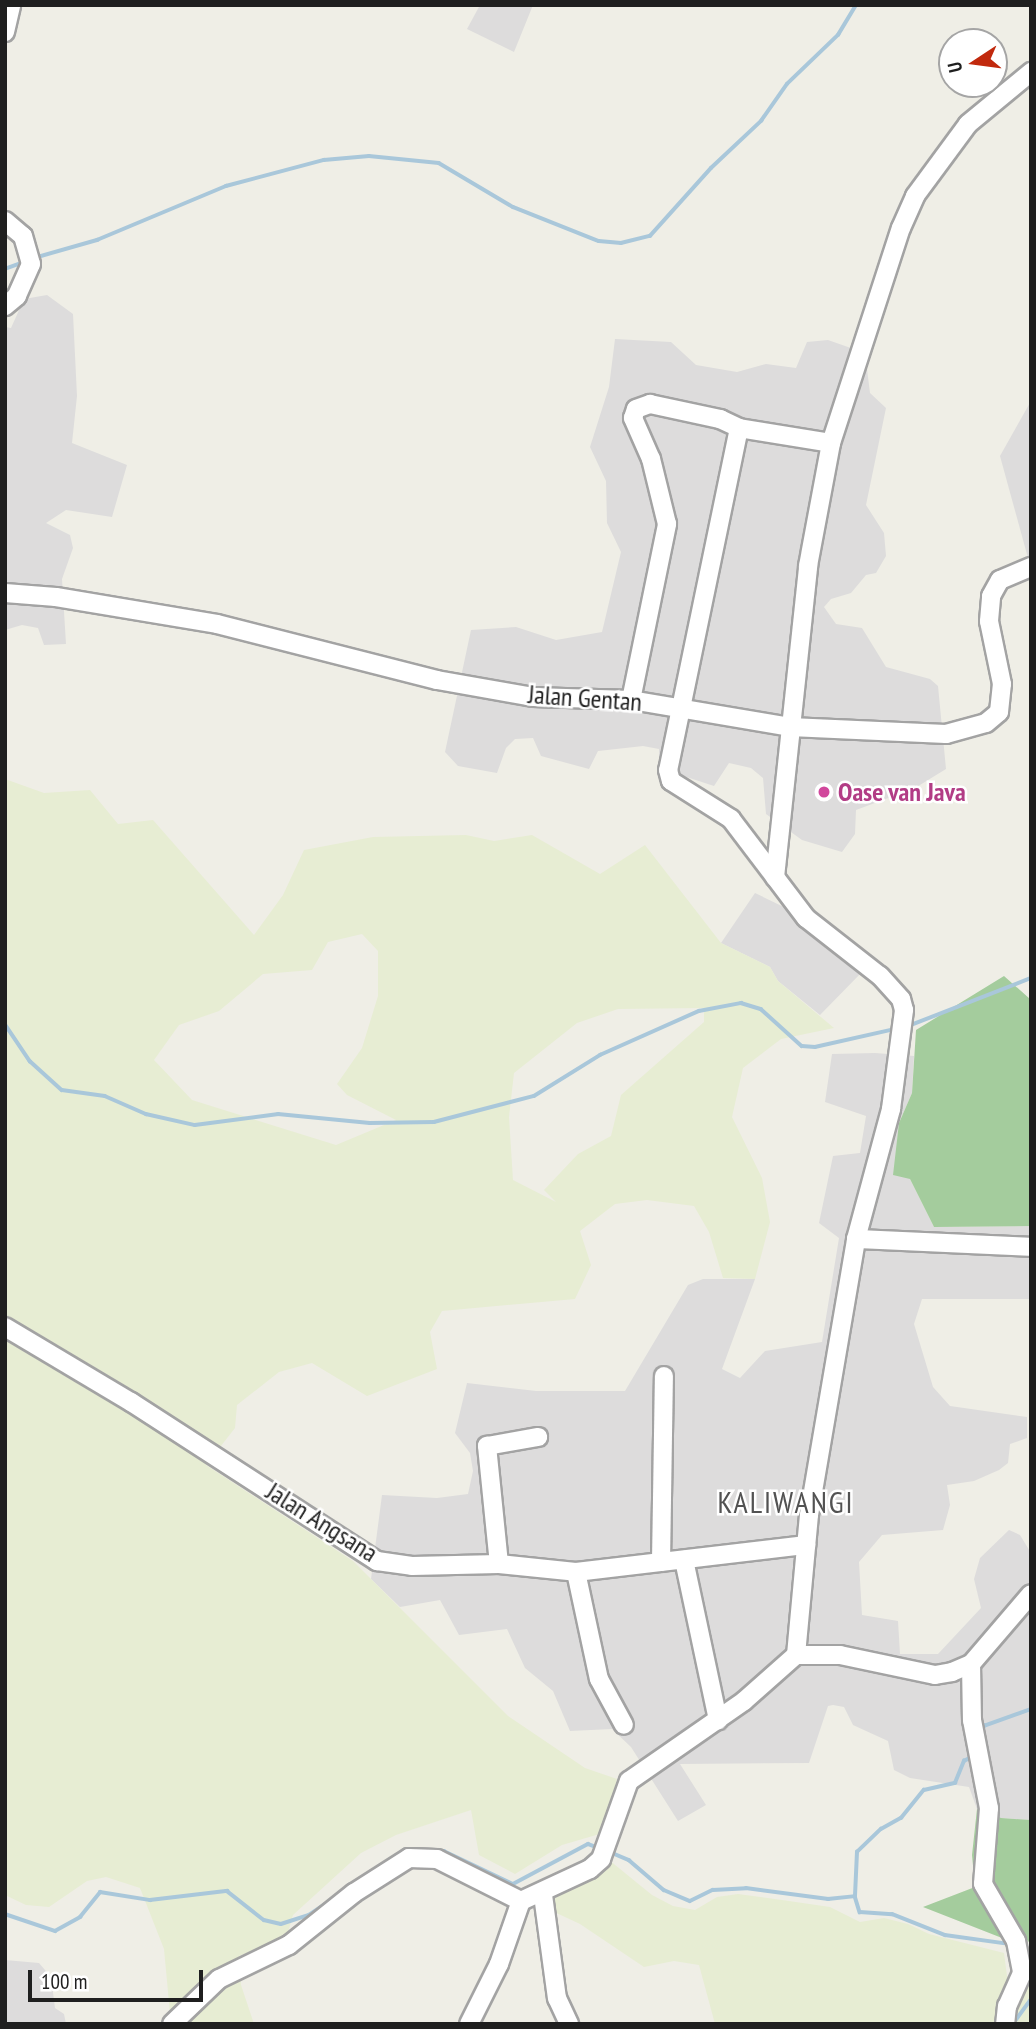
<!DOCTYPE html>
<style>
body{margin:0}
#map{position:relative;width:1036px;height:2029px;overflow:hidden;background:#efeee6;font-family:"PT Sans Narrow",sans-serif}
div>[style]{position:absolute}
.residential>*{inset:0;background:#dddcdc}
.farmland>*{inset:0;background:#e7edd3}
.forest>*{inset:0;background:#a4cc9d}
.stream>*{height:3.5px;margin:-1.75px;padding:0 1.75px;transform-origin:1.75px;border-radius:1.75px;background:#a9c7da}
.roads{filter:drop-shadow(2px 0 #a3a3a3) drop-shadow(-2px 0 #a3a3a3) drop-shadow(0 2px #a3a3a3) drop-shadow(0 -2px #a3a3a3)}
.minor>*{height:18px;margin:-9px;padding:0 9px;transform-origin:9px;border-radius:9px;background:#fff}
.dots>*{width:19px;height:19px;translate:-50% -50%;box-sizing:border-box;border:4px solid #fff;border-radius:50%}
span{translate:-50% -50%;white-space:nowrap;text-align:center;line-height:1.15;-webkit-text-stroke:5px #fff;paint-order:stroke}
.street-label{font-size:26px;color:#1f1f1f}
.hotel-label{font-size:26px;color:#b23c85;font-weight:700}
.left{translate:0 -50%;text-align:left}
.quarter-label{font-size:30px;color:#525252;letter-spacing:2px}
.frame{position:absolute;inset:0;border:7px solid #1f1f1f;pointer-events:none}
.north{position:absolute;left:938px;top:28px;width:70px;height:70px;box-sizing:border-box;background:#fff;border:2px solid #a5a5a5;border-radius:50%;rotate:257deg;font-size:19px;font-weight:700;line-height:28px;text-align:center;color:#1f1f1f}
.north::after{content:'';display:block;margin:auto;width:24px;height:32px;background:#c1290d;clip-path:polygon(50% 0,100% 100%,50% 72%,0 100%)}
.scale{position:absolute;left:28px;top:1970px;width:175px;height:32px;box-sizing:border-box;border:4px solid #1f1f1f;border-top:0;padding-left:9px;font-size:21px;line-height:24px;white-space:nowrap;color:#1f1f1f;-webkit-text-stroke:5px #fff;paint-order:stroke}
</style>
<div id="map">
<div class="residential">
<i style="clip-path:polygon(480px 5px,533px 5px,514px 52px,467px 29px)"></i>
<i style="clip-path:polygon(47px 295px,73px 314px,77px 396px,72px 443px,127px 465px,112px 517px,66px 510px,46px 523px,70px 535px,73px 548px,62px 579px,66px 644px,44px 645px,38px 628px,22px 625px,5px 630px,5px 327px,11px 328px,24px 299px)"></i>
<i style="clip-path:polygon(615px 339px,671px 342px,696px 365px,737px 372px,766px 364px,796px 368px,807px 342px,828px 340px,865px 353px,870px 393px,886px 408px,866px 505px,884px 533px,886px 556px,876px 573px,866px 575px,851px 593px,831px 599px,824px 607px,836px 624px,862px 628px,886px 667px,930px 679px,938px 686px,946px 769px,915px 788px,856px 810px,855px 834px,842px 852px,802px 840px,766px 814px,763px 778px,751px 768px,729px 763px,714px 786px,659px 768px,659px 749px,643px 746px,598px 751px,589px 769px,541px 756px,533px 738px,515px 739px,506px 748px,497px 773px,458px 766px,445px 752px,471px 630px,516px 627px,556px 640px,602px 632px,621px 552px,607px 523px,606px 481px,590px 447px,609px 387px)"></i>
<i style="clip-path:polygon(1031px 401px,1031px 569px,1000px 456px)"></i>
<i style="clip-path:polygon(755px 893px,790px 910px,863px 971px,820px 1015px,778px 981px,770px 967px,721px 943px)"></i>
<i style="clip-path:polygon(875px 1053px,914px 1056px,912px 1093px,899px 1123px,910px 1179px,934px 1227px,1031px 1226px,1031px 1299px,922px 1299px,914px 1324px,933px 1387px,950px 1406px,1027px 1417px,1027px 1438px,1010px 1444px,1008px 1463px,999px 1470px,974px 1481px,947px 1485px,950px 1505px,943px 1530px,882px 1535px,859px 1562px,862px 1615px,898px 1621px,900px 1654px,938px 1654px,981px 1608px,974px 1579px,980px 1558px,1009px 1530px,1020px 1535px,1031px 1553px,1031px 1820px,1000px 1818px,977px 1809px,969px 1787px,910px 1778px,894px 1770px,888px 1741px,853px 1725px,844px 1707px,833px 1705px,828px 1706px,809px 1763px,680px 1764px,706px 1805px,678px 1821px,631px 1747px,612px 1729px,570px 1731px,553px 1691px,525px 1668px,507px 1629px,459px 1635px,440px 1600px,400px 1607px,371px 1579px,382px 1495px,437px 1498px,468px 1494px,473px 1471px,470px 1453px,455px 1433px,467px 1383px,536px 1391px,625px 1391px,688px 1285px,703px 1279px,755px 1279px,722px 1369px,740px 1378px,765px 1351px,822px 1342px,839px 1238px,819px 1223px,833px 1156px,860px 1153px,866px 1116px,825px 1102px,832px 1054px)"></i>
<i style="clip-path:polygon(5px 1960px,39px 1963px,51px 1977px,55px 2008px,64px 2014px,66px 2024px,5px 2024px)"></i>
</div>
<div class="farmland">
<i style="clip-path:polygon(evenodd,5px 779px,44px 793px,90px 790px,118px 824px,153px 820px,254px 935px,283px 895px,304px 850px,373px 837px,466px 835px,494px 841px,532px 835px,600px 874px,645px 845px,721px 943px,770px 967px,778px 981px,834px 1028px,781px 1039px,743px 1068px,732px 1117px,762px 1178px,770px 1222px,755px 1279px,723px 1278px,709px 1232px,694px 1206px,647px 1200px,615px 1204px,580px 1231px,591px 1265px,575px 1299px,442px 1311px,430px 1332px,437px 1369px,367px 1396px,312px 1363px,279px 1372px,237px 1405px,235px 1428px,206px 1465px,353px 1561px,508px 1716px,585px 1768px,617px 1779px,603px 1833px,562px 1845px,515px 1874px,479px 1855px,471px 1810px,396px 1835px,361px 1853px,293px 1915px,287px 1936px,239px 1956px,241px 1985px,254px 2024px,171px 2024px,164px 1949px,140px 1888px,106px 1877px,87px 1881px,49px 1907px,26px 1905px,5px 1895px,5px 779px,362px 934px,378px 951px,378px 996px,362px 1048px,337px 1084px,347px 1095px,396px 1120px,336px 1145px,192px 1100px,154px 1060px,179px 1025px,219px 1011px,263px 974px,312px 970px,328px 942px,362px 934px,5px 779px,704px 1008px,704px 1022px,621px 1095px,611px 1136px,578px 1154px,544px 1190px,556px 1202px,513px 1180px,509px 1117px,514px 1073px,577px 1023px,618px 1009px,704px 1008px)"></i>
<i style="clip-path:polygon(609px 1860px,652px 1895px,673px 1906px,695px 1910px,717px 1897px,738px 1894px,782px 1900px,830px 1907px,860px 1922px,884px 1918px,908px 1924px,929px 1934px,1004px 1953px,1007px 1976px,1016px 1988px,1031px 1981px,1031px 2024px,715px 2024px,699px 1965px,674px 1961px,644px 1967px,580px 1924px,550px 1910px,551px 1901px)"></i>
</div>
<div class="forest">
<i style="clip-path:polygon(1004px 976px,1030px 999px,1031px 1226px,934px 1227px,910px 1179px,893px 1175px,899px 1123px,912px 1093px,916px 1030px)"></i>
<i style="clip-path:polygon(977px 1809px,1001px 1818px,1031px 1820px,1031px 1944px,1026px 1939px,1002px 1938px,923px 1907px,975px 1887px,972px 1855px)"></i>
</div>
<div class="stream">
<i style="left:34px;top:258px;width:66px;rotate:-15.9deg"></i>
<i style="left:97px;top:240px;width:140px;rotate:-22.7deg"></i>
<i style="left:226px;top:186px;width:101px;rotate:-14.9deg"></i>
<i style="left:324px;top:160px;width:45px;rotate:-5.1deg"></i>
<i style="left:369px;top:156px;width:70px;rotate:5.7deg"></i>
<i style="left:439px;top:163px;width:86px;rotate:30.7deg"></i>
<i style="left:513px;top:207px;width:92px;rotate:21.6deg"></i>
<i style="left:599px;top:241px;width:22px;rotate:5deg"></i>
<i style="left:621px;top:243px;width:30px;rotate:-14deg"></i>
<i style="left:650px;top:236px;width:91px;rotate:-48.1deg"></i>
<i style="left:711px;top:168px;width:69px;rotate:-43.2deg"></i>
<i style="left:761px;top:121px;width:45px;rotate:-54.9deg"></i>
<i style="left:787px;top:84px;width:71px;rotate:-43.9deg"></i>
<i style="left:838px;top:35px;width:35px;rotate:-59deg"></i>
<i style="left:5px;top:269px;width:20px;rotate:-20deg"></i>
<i style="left:5px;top:1024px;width:45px;rotate:56deg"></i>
<i style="left:30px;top:1061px;width:43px;rotate:42.2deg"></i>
<i style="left:62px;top:1090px;width:43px;rotate:7.9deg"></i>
<i style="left:105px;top:1096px;width:45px;rotate:23.7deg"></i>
<i style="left:146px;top:1114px;width:50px;rotate:12.7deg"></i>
<i style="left:195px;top:1125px;width:84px;rotate:-7.5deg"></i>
<i style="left:278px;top:1114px;width:92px;rotate:5.6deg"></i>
<i style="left:370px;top:1123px;width:64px;rotate:-0.9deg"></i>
<i style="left:434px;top:1122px;width:103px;rotate:-14.6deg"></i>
<i style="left:534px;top:1096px;width:78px;rotate:-31.8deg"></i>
<i style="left:600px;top:1055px;width:108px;rotate:-24deg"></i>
<i style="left:699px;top:1011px;width:43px;rotate:-10.8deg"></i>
<i style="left:741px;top:1003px;width:21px;rotate:17deg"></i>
<i style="left:761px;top:1009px;width:55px;rotate:42.1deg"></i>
<i style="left:802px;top:1046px;width:13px;rotate:4deg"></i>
<i style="left:815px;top:1047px;width:82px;rotate:-12.7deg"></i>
<i style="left:906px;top:1027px;width:134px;rotate:-21.4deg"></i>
<i style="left:981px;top:1733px;width:8px;rotate:-67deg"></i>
<i style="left:984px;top:1726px;width:50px;rotate:-19.9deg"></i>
<i style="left:417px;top:1850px;width:27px;rotate:2deg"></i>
<i style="left:444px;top:1851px;width:76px;rotate:25.6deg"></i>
<i style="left:513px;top:1884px;width:85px;rotate:-28.1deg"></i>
<i style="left:588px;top:1844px;width:12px;rotate:20deg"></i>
<i style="left:610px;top:1852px;width:21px;rotate:23deg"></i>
<i style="left:629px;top:1860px;width:46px;rotate:40.6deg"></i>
<i style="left:664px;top:1890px;width:28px;rotate:23deg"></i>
<i style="left:690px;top:1901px;width:25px;rotate:-26deg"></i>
<i style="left:713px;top:1890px;width:33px;rotate:-3deg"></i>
<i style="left:746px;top:1888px;width:83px;rotate:7.6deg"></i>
<i style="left:828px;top:1899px;width:27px;rotate:-6deg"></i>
<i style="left:855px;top:1896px;width:17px;rotate:73deg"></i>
<i style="left:860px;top:1912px;width:32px;rotate:4deg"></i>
<i style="left:892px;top:1914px;width:57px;rotate:21.6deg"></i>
<i style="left:945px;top:1935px;width:66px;rotate:7.9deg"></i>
<i style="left:855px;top:1896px;width:44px;rotate:-87.4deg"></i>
<i style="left:857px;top:1852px;width:33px;rotate:-44deg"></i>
<i style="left:881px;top:1829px;width:23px;rotate:-29deg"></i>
<i style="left:901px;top:1818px;width:36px;rotate:-51deg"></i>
<i style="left:924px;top:1790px;width:32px;rotate:-13deg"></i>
<i style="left:955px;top:1783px;width:24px;rotate:-68deg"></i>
<i style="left:964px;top:1761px;width:10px;rotate:-29deg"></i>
<i style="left:5px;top:1914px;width:53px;rotate:18.8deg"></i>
<i style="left:55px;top:1931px;width:29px;rotate:-29deg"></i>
<i style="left:80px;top:1917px;width:32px;rotate:-51deg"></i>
<i style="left:100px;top:1892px;width:51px;rotate:9.1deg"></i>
<i style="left:150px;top:1900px;width:78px;rotate:-6.7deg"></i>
<i style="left:227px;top:1891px;width:47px;rotate:38.1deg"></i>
<i style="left:264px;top:1920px;width:17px;rotate:13deg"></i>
<i style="left:281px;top:1924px;width:29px;rotate:-18deg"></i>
<i style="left:309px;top:1915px;width:92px;rotate:-33.9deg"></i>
<i style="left:1013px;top:2024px;width:31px;rotate:-54deg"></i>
</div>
<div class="roads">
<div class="minor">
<i style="left:5px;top:32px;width:28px;rotate:-77deg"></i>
<i style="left:5px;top:221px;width:23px;rotate:40deg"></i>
<i style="left:23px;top:236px;width:29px;rotate:74deg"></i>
<i style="left:31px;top:264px;width:35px;rotate:114deg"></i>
<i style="left:17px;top:296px;width:16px;rotate:140deg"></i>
<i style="left:739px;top:428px;width:93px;rotate:9.3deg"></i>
<i style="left:5px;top:593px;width:51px;rotate:4.5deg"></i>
<i style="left:56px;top:597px;width:163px;rotate:9.5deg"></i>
<i style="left:217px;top:624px;width:227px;rotate:14.3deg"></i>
<i style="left:437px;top:680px;width:97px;rotate:10deg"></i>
<i style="left:533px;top:697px;width:98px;rotate:1.8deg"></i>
<i style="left:631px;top:700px;width:161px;rotate:9.6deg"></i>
<i style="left:790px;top:727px;width:156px;rotate:2.6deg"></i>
<i style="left:946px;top:734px;width:41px;rotate:-15.4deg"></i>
<i style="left:986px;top:723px;width:17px;rotate:-40deg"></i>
<i style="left:999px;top:712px;width:28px;rotate:-84deg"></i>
<i style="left:1002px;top:684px;width:64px;rotate:-101.7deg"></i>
<i style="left:989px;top:621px;width:25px;rotate:-85deg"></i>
<i style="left:991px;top:596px;width:18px;rotate:-61deg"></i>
<i style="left:1000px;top:580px;width:34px;rotate:-23deg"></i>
<i style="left:631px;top:700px;width:180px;rotate:-78.4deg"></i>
<i style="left:667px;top:524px;width:67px;rotate:-103.8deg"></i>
<i style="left:651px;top:459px;width:45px;rotate:-113.7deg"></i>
<i style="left:633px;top:418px;width:9px;rotate:-72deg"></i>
<i style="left:636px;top:409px;width:15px;rotate:-20deg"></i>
<i style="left:650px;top:404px;width:72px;rotate:12.1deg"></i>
<i style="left:720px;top:419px;width:21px;rotate:25deg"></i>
<i style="left:739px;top:428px;width:349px;rotate:101.7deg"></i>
<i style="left:668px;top:770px;width:11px;rotate:75deg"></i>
<i style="left:671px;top:781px;width:71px;rotate:32.3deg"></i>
<i style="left:731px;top:819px;width:73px;rotate:52.8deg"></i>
<i style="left:856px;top:1239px;width:135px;rotate:-74.9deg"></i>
<i style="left:891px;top:1109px;width:100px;rotate:-82.5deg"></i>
<i style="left:904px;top:1010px;width:11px;rotate:-105deg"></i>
<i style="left:901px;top:999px;width:31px;rotate:-132deg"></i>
<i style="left:880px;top:976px;width:94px;rotate:-141.9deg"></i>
<i style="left:806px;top:918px;width:51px;rotate:-127.1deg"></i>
<i style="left:775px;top:877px;width:313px;rotate:-83.9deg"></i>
<i style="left:808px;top:566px;width:125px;rotate:-79.4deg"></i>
<i style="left:831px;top:443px;width:226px;rotate:-72deg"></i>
<i style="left:901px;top:228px;width:35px;rotate:-66deg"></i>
<i style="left:915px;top:196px;width:89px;rotate:-53.6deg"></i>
<i style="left:968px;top:124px;width:82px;rotate:-39.5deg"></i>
<i style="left:5px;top:1327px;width:147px;rotate:30.8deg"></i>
<i style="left:131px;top:1402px;width:293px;rotate:32.9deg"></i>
<i style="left:377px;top:1561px;width:35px;rotate:8deg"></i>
<i style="left:412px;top:1566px;width:87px;rotate:-1.3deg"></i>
<i style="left:499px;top:1564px;width:77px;rotate:5.9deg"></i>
<i style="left:576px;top:1572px;width:232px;rotate:-6.7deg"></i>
<i style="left:684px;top:1560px;width:164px;rotate:78deg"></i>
<i style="left:661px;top:1562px;width:186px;rotate:-89.1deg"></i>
<i style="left:499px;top:1564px;width:119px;rotate:-95.8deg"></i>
<i style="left:487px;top:1446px;width:52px;rotate:-10deg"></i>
<i style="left:576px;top:1572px;width:109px;rotate:77.9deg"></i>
<i style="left:599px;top:1679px;width:52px;rotate:61.5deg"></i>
<i style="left:796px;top:1655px;width:44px"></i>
<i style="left:840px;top:1655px;width:97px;rotate:11.9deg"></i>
<i style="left:935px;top:1675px;width:17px;rotate:-10deg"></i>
<i style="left:952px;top:1672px;width:21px;rotate:-23deg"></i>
<i style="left:971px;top:1664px;width:92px;rotate:-49.4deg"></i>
<i style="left:971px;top:1664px;width:56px;rotate:89deg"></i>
<i style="left:972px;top:1720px;width:90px;rotate:79.1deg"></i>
<i style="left:989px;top:1808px;width:76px;rotate:94.5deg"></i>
<i style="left:983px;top:1884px;width:66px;rotate:59.9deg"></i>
<i style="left:1016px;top:1941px;width:33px;rotate:79deg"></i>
<i style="left:1022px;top:1973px;width:36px;rotate:114deg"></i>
<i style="left:1007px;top:2006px;width:18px;rotate:96deg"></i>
<i style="left:543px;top:1895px;width:104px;rotate:82.3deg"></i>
<i style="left:557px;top:1998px;width:29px;rotate:65deg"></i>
<i style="left:172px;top:2024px;width:65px;rotate:-43.8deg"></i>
<i style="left:219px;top:1979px;width:78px;rotate:-25.9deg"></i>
<i style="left:289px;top:1945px;width:83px;rotate:-38.7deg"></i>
<i style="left:354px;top:1893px;width:65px;rotate:-32.5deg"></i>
<i style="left:409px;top:1858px;width:28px;rotate:2deg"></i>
<i style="left:437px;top:1859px;width:94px;rotate:26.6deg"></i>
<i style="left:521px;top:1901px;width:76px;rotate:-24.9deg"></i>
<i style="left:590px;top:1869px;width:15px;rotate:-42deg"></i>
<i style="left:601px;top:1859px;width:83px;rotate:-70.3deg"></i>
<i style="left:629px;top:1781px;width:140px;rotate:-34.8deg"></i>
<i style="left:744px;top:1701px;width:69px;rotate:-41.5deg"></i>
<i style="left:796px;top:1655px;width:141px;rotate:-84.7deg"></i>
<i style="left:809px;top:1515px;width:280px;rotate:-80.3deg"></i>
<i style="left:856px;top:1239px;width:175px;rotate:2.6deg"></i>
<i style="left:469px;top:2024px;width:67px;rotate:-63.4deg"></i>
<i style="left:499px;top:1964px;width:67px;rotate:-70.8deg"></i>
</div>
</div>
<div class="dots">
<i style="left:824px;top:792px;background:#d1479c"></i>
</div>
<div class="street-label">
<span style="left:585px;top:698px;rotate:4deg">Jalan Gentan</span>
<span style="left:322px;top:1522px;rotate:32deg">Jalan Angsana</span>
</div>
<div class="hotel-label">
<span class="left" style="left:838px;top:792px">Oase van Java</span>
</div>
<div class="quarter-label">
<span style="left:786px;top:1502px">KALIWANGI</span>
</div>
<div class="frame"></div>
<div class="north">U</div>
<div class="scale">100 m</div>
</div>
